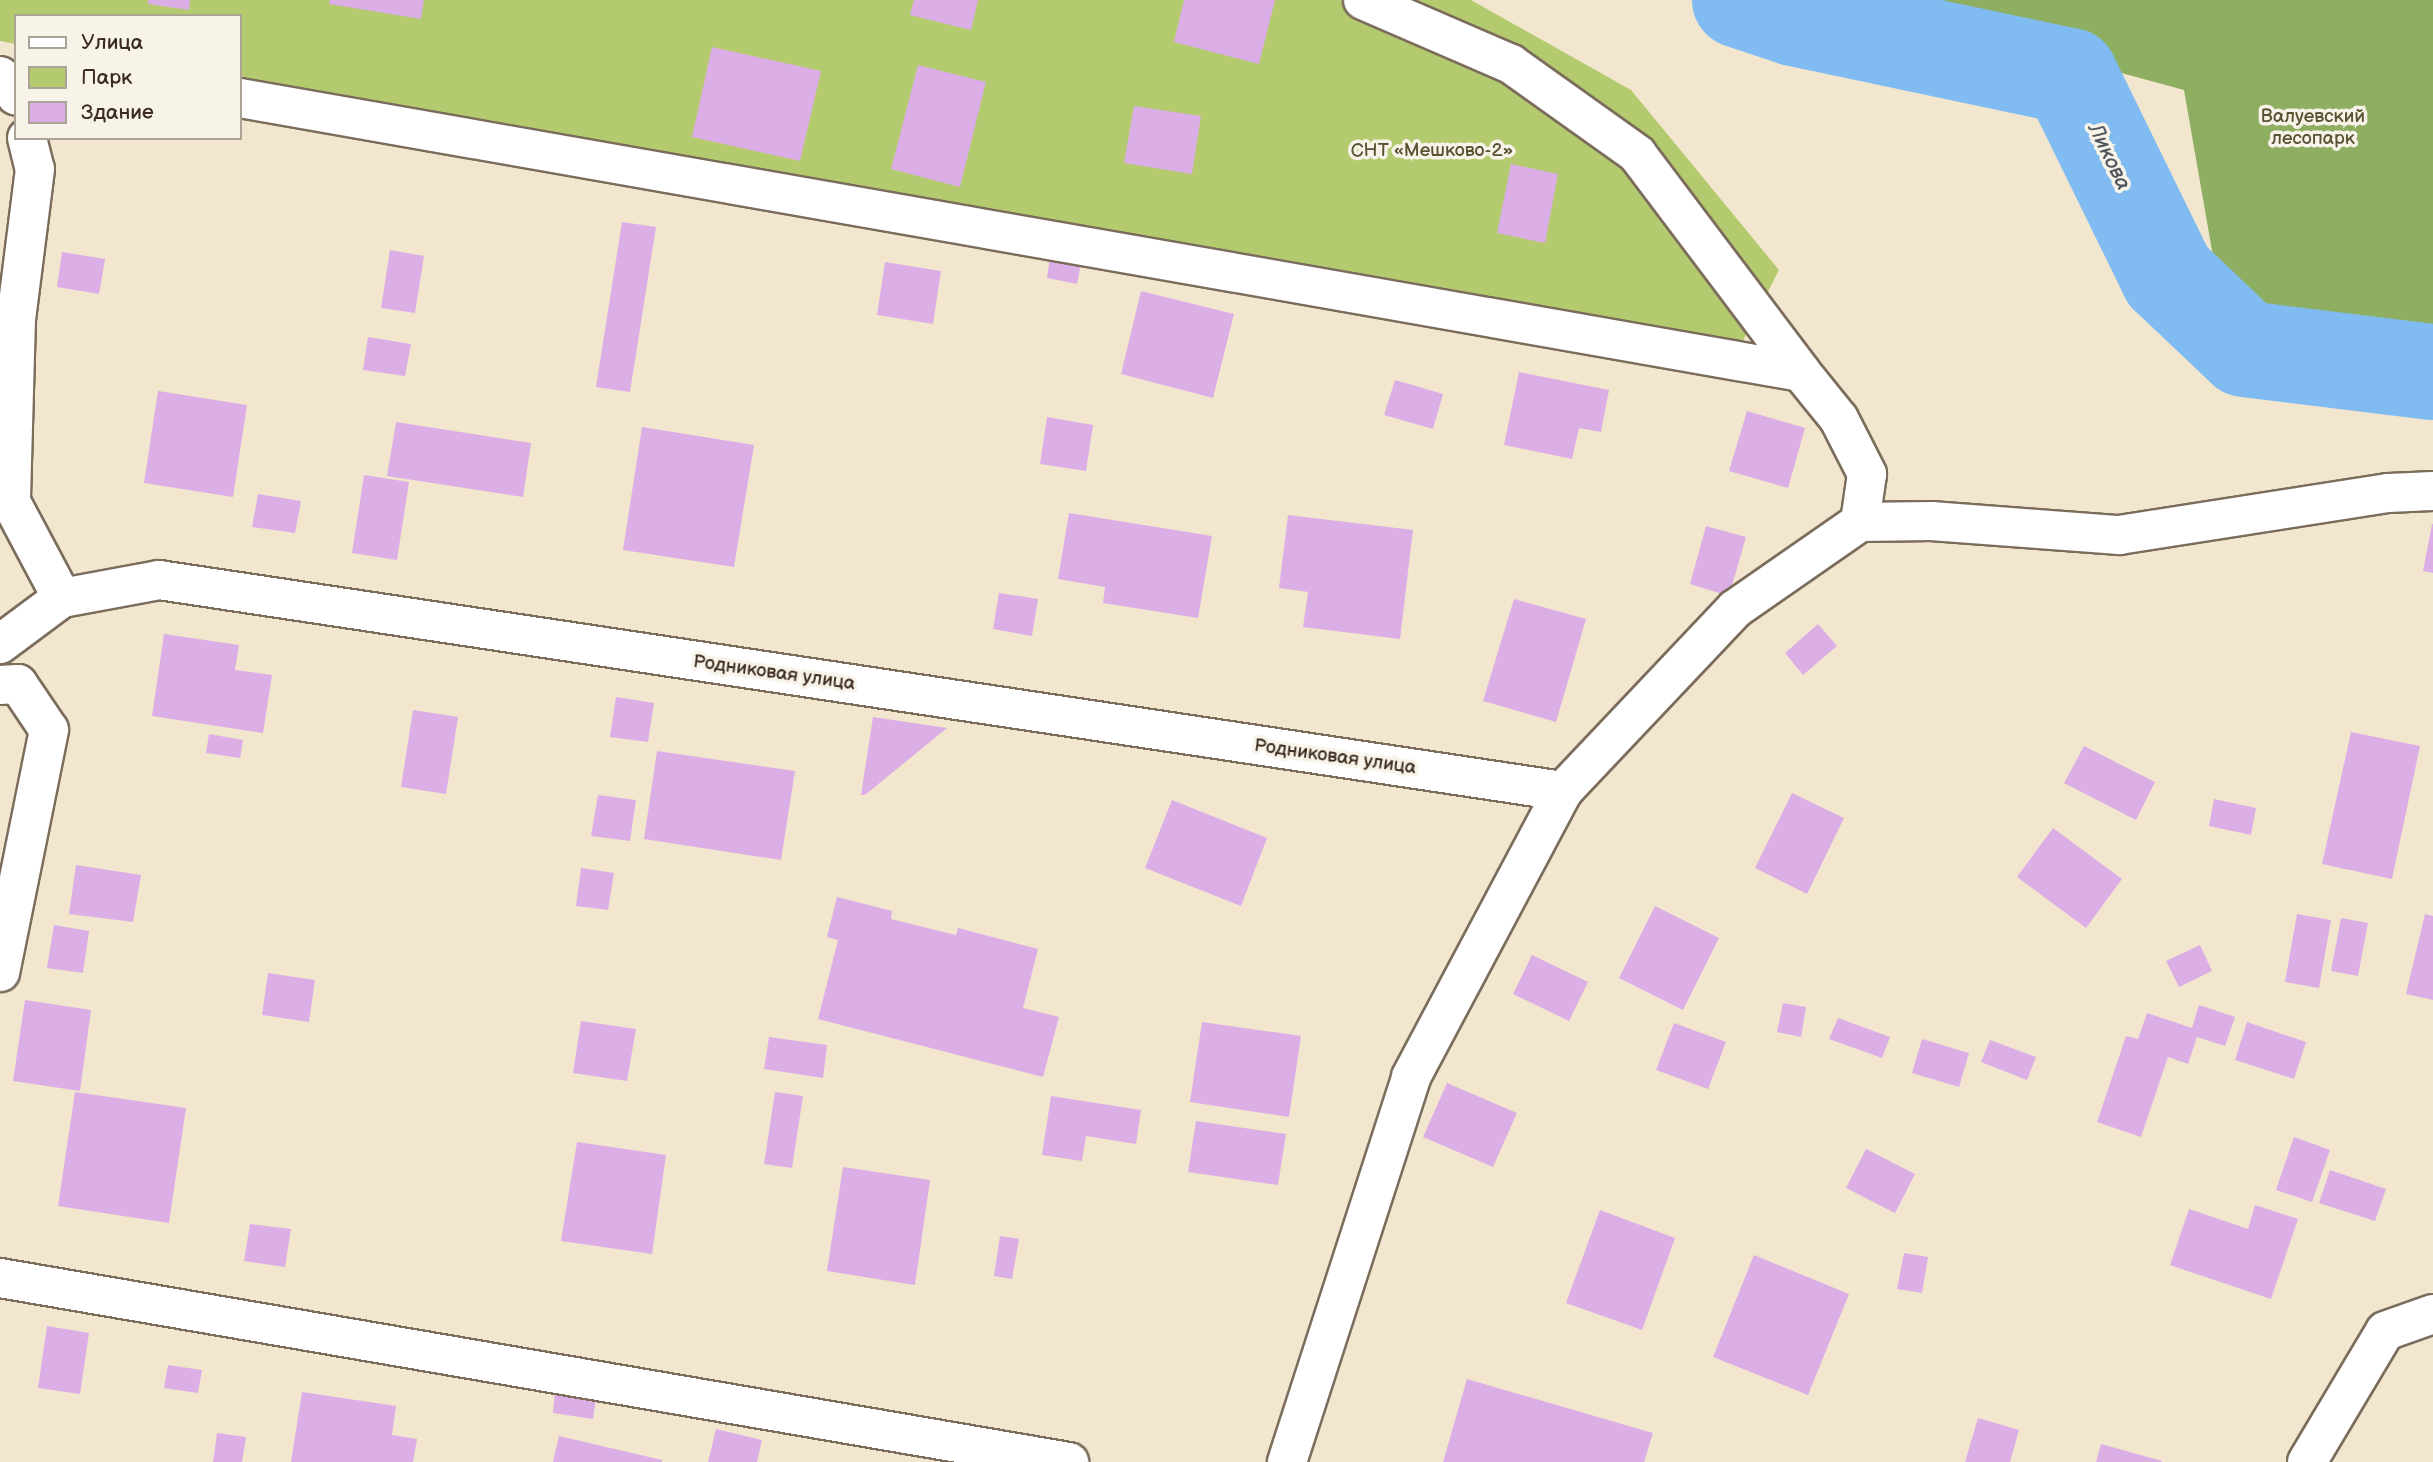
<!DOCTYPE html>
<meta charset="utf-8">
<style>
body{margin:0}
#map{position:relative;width:2433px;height:1462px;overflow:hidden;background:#f3e6cf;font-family:"Balsamiq Sans",sans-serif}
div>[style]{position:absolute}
.green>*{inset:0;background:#b3ca6f}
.forest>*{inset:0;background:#8eae62}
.river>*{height:96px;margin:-48px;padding:0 48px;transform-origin:48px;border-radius:48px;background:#80bcf2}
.building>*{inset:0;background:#dbafe5}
.roads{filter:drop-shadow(2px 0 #7b6c5c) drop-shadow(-2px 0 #7b6c5c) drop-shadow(0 2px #7b6c5c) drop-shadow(0 -2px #7b6c5c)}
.minor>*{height:38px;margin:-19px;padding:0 19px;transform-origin:19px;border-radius:19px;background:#fff}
span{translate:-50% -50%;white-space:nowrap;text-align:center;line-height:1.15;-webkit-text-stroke:7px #f7f3e8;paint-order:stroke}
.park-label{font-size:19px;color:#595232}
.street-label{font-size:19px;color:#3b2a1e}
.water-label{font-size:21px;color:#50565e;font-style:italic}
.legend{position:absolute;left:14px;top:14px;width:228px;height:126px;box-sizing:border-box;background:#f7f3e8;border:2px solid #aca397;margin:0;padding:9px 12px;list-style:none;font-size:21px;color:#3b2a1e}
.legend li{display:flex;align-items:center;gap:14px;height:35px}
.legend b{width:35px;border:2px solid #aca397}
</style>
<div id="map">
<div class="green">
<i style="clip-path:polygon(0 0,1471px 0,1631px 90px,1779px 270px,1735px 356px,240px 84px,240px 16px,16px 16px,16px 44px,0 41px)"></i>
</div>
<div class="forest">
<i style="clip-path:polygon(1812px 0,2433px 0,2433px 400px,2234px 377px,2184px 90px,1966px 31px)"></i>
</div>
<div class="river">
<i style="left:1740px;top:0;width:57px;rotate:18.4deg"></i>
<i style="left:1794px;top:18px;width:282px;rotate:11.9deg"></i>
<i style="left:2070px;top:76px;width:223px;rotate:63.9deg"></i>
<i style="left:2168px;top:276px;width:106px;rotate:43.5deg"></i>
<i style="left:2245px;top:349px;width:189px;rotate:7deg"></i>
</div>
<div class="building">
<i style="clip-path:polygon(148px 0,190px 0,189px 10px,148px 4px)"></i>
<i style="clip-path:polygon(330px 0,424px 0,421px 19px,329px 4px)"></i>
<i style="clip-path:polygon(914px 0,978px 0,971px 30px,910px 15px)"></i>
<i style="clip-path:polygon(1184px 0,1275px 0,1259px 64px,1174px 42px)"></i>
<i style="clip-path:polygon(712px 47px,821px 71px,800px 161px,692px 137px)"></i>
<i style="clip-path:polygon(918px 65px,986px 82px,960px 187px,891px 169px)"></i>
<i style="clip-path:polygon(1134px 106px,1201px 116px,1192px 174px,1124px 163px)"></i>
<i style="clip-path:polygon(1511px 164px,1558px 174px,1545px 243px,1497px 233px)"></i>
<i style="clip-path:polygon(622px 222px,656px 227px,630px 392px,596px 387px)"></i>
<i style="clip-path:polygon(390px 250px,424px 256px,415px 313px,381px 308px)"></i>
<i style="clip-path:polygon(62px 252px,105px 259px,99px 294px,57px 287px)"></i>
<i style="clip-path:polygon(1050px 258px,1081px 263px,1077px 284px,1047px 278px)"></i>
<i style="clip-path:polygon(885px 262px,941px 271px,933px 324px,877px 315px)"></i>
<i style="clip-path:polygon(1141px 291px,1234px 314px,1213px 398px,1121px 374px)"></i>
<i style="clip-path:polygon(368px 337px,411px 344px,405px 376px,363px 370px)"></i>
<i style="clip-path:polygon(1519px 372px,1609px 390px,1601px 432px,1579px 428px,1572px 459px,1504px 445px)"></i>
<i style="clip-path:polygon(1395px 380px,1443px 394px,1433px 429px,1384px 415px)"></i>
<i style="clip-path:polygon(158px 391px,247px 405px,233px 497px,144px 483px)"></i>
<i style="clip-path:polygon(1747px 411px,1805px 428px,1788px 488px,1729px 471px)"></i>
<i style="clip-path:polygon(1047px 417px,1093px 425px,1086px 471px,1040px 464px)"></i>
<i style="clip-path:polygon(396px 422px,531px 443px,523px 497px,387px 476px)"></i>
<i style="clip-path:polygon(642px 427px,754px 445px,734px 567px,623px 550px)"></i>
<i style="clip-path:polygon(364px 475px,409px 482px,397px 560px,352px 553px)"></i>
<i style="clip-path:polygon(258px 494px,301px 501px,295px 533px,252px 527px)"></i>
<i style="clip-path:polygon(1069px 513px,1212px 536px,1198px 618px,1103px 603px,1105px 587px,1058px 579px)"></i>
<i style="clip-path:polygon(1288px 515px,1413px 530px,1400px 639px,1303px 627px,1308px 592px,1279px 588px)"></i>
<i style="clip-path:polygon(2432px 524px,2433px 524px,2433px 573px,2423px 571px)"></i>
<i style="clip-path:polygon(1706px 526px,1746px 537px,1729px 596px,1690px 584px)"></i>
<i style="clip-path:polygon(999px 593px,1038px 599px,1032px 636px,993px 629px)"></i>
<i style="clip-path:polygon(1514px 599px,1586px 619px,1556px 722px,1483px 701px)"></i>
<i style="clip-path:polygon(1818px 624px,1837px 646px,1803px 675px,1785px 653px)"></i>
<i style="clip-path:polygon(164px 634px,239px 645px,235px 670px,272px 675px,263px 733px,152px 716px)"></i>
<i style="clip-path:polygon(616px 697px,654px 703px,648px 742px,610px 737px)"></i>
<i style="clip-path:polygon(413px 710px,458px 717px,446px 794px,401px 787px)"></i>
<i style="clip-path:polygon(873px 717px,947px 728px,865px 795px,861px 795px)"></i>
<i style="clip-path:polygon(2351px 732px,2420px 746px,2392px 879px,2322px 864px)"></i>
<i style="clip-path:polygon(209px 734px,243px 740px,240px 758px,206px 753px)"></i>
<i style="clip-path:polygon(2084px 746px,2155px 782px,2136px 820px,2064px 783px)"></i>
<i style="clip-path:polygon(657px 751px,795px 771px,781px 860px,644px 839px)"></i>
<i style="clip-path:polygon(1792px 793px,1844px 818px,1807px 894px,1755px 868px)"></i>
<i style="clip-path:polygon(598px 795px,636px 800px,630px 841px,591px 836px)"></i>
<i style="clip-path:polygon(2214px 799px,2256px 808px,2251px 835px,2209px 826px)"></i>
<i style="clip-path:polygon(1172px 800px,1267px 838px,1241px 906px,1145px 868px)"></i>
<i style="clip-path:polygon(2053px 828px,2122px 879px,2086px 928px,2017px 877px)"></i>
<i style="clip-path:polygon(76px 865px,141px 875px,133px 922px,69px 914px)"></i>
<i style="clip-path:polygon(581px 868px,614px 873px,608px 910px,576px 906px)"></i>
<i style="clip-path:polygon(837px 897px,892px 911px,891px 919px,956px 935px,958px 928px,1038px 949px,1023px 1008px,1059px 1017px,1043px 1077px,818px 1019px,838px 940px,827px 937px)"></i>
<i style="clip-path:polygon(1655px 906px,1719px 938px,1683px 1010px,1619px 978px)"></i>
<i style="clip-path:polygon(2297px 914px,2331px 920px,2319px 988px,2285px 982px)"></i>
<i style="clip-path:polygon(2425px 914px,2433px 916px,2433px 1000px,2406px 994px)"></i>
<i style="clip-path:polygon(2341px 918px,2368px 923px,2358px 976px,2331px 971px)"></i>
<i style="clip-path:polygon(54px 925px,89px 931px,83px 973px,47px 968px)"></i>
<i style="clip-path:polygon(2200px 945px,2212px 971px,2179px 987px,2166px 961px)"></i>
<i style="clip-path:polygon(1532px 955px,1588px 982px,1569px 1021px,1513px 994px)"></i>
<i style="clip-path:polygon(268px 973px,315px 980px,309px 1022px,262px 1015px)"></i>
<i style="clip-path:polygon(25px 1000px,91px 1010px,80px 1091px,13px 1081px)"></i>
<i style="clip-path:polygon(1783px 1003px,1806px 1007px,1801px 1037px,1777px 1032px)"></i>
<i style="clip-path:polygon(2199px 1005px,2235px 1017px,2225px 1046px,2197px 1037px,2188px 1064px,2168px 1057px,2141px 1137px,2097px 1122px,2126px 1036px,2138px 1039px,2147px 1013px,2192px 1028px)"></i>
<i style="clip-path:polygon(1838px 1018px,1890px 1037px,1882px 1058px,1829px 1039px)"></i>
<i style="clip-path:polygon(581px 1021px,636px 1029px,627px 1081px,573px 1073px)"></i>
<i style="clip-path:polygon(1202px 1022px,1301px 1036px,1289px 1117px,1190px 1102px)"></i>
<i style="clip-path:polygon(2247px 1022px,2306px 1042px,2294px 1079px,2235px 1060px)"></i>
<i style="clip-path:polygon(1674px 1023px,1726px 1042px,1708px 1089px,1656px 1070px)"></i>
<i style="clip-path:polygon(769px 1037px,827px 1045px,823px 1078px,764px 1069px)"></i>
<i style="clip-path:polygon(1922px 1039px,1969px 1053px,1959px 1087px,1912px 1073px)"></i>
<i style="clip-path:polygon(1990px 1040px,2036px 1057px,2027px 1080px,1981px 1062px)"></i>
<i style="clip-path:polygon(1447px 1083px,1517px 1113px,1493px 1167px,1423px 1137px)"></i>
<i style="clip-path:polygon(75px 1092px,186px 1108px,169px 1223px,58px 1206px)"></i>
<i style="clip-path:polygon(775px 1092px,803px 1096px,792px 1168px,764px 1164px)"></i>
<i style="clip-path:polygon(1051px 1096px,1141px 1110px,1136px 1144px,1086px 1136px,1082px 1161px,1042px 1155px)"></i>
<i style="clip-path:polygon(1196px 1121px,1286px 1134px,1278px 1185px,1188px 1172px)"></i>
<i style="clip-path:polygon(2294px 1137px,2330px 1150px,2312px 1202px,2276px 1190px)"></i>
<i style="clip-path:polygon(577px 1142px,666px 1155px,652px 1254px,561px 1241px)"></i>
<i style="clip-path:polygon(1866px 1149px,1915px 1174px,1895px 1213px,1846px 1188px)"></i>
<i style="clip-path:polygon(843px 1167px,930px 1180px,915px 1285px,827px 1271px)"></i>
<i style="clip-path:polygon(2330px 1170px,2386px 1189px,2375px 1221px,2319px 1203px)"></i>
<i style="clip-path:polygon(2255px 1205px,2298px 1219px,2271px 1299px,2170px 1265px,2189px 1209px,2248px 1229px)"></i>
<i style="clip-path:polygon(1600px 1210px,1675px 1238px,1642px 1330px,1566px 1303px)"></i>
<i style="clip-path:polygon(250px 1224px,291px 1229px,285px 1267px,244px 1261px)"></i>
<i style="clip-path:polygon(1000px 1236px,1019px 1239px,1012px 1279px,994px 1276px)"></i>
<i style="clip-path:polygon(1904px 1253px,1928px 1257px,1922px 1293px,1897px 1289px)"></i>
<i style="clip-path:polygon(1754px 1255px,1849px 1294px,1808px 1395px,1713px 1357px)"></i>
<i style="clip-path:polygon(47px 1326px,89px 1333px,80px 1394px,38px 1388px)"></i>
<i style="clip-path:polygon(168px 1365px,202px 1370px,198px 1393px,164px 1388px)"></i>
<i style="clip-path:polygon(1467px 1379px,1653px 1433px,1644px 1462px,1443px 1462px)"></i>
<i style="clip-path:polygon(302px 1392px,396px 1406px,392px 1435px,417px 1439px,413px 1462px,291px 1462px)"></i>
<i style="clip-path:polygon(555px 1392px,596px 1398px,593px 1419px,553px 1413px)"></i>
<i style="clip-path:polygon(1978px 1418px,2019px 1430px,2010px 1462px,1965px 1462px)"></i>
<i style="clip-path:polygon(716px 1429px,762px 1440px,757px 1462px,708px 1462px)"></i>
<i style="clip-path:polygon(217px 1433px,246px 1437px,242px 1462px,213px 1462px)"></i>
<i style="clip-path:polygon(559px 1436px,662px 1460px,662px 1462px,553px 1462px)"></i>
<i style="clip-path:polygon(2101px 1444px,2162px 1461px,2162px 1462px,2096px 1462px)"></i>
</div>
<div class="roads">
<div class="minor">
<i style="left:1363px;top:0;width:161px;rotate:23.4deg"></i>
<i style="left:1511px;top:64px;width:155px;rotate:35.5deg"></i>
<i style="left:1637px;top:154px;width:273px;rotate:53deg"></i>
<i style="left:0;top:76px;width:16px;rotate:38deg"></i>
<i style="left:13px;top:86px;width:10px;rotate:73deg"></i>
<i style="left:240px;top:98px;width:1585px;rotate:9.96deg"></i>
<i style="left:1801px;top:372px;width:60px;rotate:51deg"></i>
<i style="left:1839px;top:419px;width:62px;rotate:63deg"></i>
<i style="left:1867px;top:474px;width:49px;rotate:98.3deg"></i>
<i style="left:27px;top:138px;width:32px;rotate:76deg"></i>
<i style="left:35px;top:169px;width:151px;rotate:97.2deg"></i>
<i style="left:16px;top:319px;width:183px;rotate:91.6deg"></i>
<i style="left:11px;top:502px;width:109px;rotate:62deg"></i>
<i style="left:0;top:644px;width:77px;rotate:-36.6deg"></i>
<i style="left:62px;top:598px;width:99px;rotate:-10.5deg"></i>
<i style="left:159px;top:580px;width:1420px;rotate:8.55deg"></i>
<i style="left:0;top:685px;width:18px;rotate:-3deg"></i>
<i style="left:18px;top:684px;width:55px;rotate:56deg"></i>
<i style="left:49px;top:730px;width:247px;rotate:101.4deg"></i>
<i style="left:0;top:1278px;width:1085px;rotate:9.77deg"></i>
<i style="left:1287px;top:1462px;width:404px;rotate:-72.1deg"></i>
<i style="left:1411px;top:1077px;width:324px;rotate:-62deg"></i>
<i style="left:1563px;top:791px;width:250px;rotate:-46.6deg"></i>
<i style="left:1735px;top:609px;width:152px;rotate:-34.8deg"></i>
<i style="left:1860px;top:522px;width:71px;rotate:-0.8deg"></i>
<i style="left:1931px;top:521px;width:189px;rotate:4.3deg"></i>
<i style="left:2119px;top:535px;width:272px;rotate:-8.9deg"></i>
<i style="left:2388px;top:493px;width:45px;rotate:-2.5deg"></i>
<i style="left:2307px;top:1462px;width:152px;rotate:-59.2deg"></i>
<i style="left:2385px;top:1331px;width:51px;rotate:-19.5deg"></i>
</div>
</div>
<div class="park-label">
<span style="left:2313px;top:128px">Валуевский<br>лесопарк</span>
<span style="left:1432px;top:151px">СНТ «Мешково-2»</span>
</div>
<div class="street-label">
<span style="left:774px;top:673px;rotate:8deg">Родниковая улица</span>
<span style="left:1335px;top:757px;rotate:8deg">Родниковая улица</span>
</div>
<div class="water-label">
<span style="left:2109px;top:157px;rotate:64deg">Ликова</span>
</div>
<ul class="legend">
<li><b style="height:9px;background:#fff"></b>Улица</li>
<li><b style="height:19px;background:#b3ca6f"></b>Парк</li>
<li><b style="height:19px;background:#dbafe5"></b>Здание</li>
</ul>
</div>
